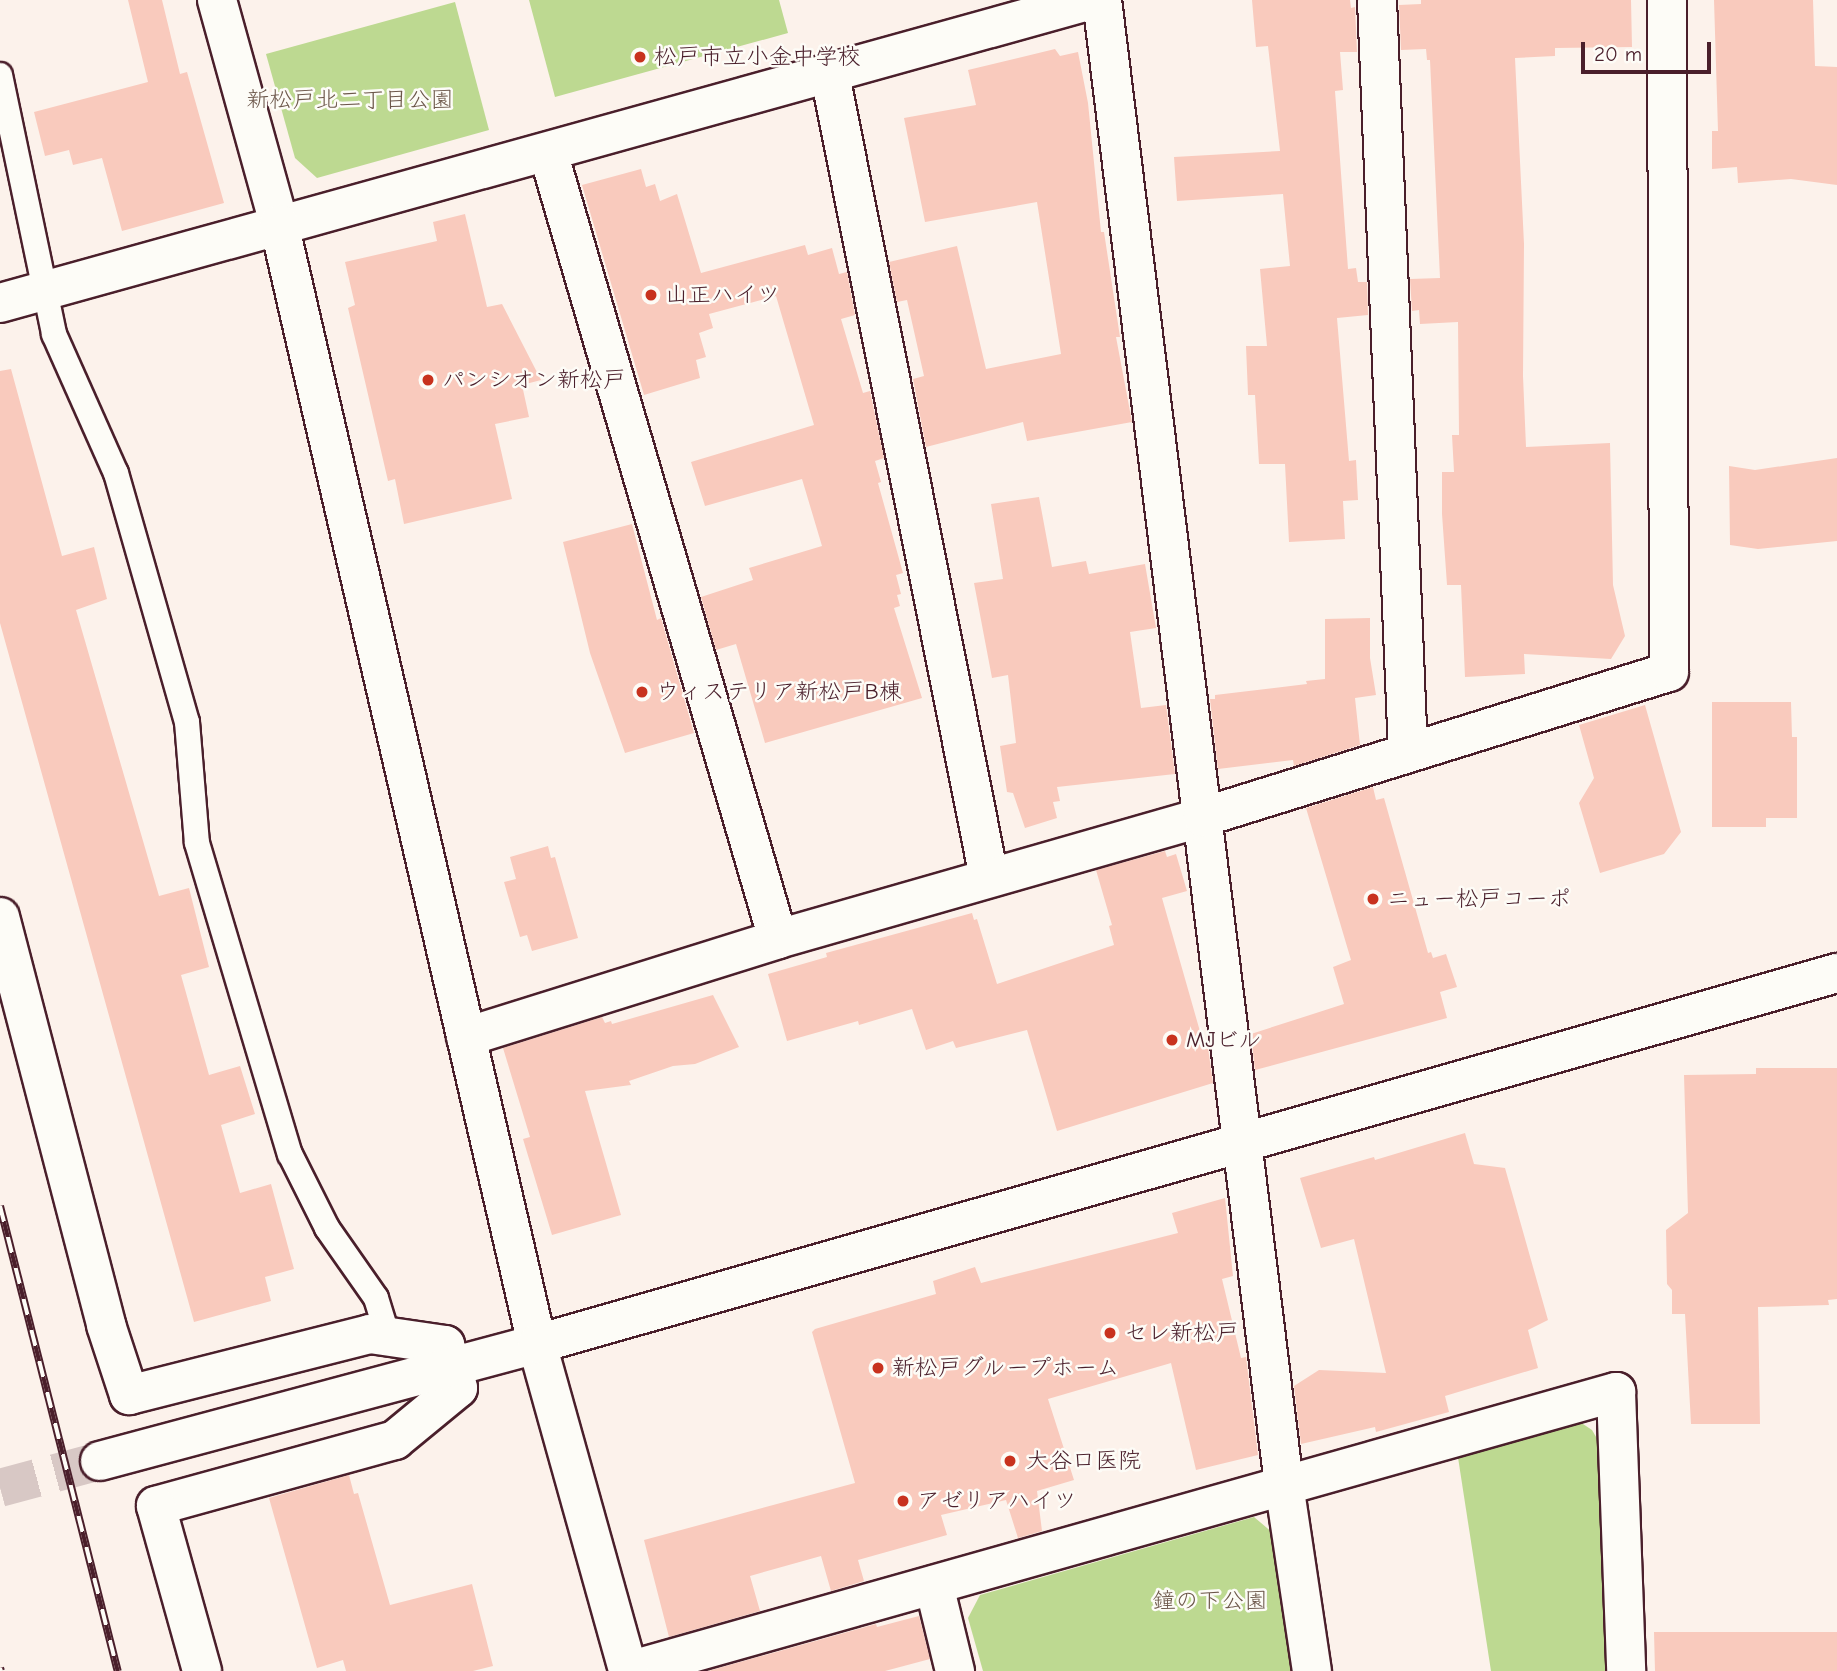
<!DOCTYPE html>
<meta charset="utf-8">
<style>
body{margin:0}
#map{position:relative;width:1837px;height:1671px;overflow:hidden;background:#fcf2eb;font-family:"Comic Neue","Klee One",sans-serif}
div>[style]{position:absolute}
.green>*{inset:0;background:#bdd991}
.building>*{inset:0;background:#f9cabd}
.tertiary-tunnel>*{height:38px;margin-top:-19px;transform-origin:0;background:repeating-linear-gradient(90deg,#d8c8c5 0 38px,transparent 0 57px)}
.roads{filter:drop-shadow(2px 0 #4a1f2b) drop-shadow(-2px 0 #4a1f2b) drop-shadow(0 2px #4a1f2b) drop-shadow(0 -2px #4a1f2b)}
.service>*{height:24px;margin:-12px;padding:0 12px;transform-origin:12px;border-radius:12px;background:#fdfcf7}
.minor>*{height:38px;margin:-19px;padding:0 19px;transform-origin:19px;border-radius:19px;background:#fdfcf7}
.tertiary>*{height:38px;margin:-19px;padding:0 19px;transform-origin:19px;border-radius:19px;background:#fdfcf7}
.rail>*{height:8px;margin-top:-4px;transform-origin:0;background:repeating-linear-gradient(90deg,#fdfcf7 0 16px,#4a1f2b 0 32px);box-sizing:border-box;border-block:2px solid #4a1f2b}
.dots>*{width:19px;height:19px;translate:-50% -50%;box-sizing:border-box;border:4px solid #fdfcf7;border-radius:50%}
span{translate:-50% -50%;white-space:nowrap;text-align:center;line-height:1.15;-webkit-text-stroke:5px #fdfcf7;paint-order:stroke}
.poi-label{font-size:23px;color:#4a1f2b}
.left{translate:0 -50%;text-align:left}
.park-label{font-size:23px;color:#6c574a}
.scale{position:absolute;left:1581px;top:42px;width:130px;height:32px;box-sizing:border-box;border:4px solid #4a1f2b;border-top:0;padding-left:9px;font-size:21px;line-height:24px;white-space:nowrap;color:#4a1f2b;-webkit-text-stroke:5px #fdfcf7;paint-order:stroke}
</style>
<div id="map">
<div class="green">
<i style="clip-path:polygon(529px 0,779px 0,788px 33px,555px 97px)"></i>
<i style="clip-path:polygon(455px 2px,489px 130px,317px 178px,295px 158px,266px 54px)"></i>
<i style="clip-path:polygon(1563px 1421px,1580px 1422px,1592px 1430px,1603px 1449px,1608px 1671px,1491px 1671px,1457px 1451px)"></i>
<i style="clip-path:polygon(1254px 1517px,1273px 1533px,1295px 1671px,983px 1671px,968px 1618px,980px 1595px)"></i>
</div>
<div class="building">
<i style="clip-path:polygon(128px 0,162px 0,180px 74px,187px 72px,224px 203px,122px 231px,102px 158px,73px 165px,69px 150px,45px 156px,34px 112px,148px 82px)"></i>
<i style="clip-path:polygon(1252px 0,1350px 0,1351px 8px,1355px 7px,1357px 52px,1340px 52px,1343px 90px,1335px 91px,1348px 269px,1356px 268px,1358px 282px,1367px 282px,1368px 315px,1337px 318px,1349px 461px,1356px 460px,1358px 500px,1343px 501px,1345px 539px,1289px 542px,1285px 464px,1259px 464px,1255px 395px,1248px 395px,1246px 346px,1267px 346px,1260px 269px,1290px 266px,1283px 194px,1177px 201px,1174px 157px,1280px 151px,1268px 46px,1256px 47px)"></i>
<i style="clip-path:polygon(1421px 0,1631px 0,1632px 47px,1555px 48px,1555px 56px,1515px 58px,1524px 244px,1523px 376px,1526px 447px,1610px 443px,1613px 585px,1625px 636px,1611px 659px,1524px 654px,1525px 674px,1465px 677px,1461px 585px,1447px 585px,1442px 514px,1442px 472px,1454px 472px,1452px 435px,1459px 435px,1458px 322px,1420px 324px,1419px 310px,1412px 311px,1410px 279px,1440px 278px,1430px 60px,1427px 60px,1426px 49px,1401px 50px,1399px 5px,1421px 4px)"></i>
<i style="clip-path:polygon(1714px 0,1813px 0,1815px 66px,1837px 67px,1837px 185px,1791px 179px,1738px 183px,1737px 167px,1712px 169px,1712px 131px,1718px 131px)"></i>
<i style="clip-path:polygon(1055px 49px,1060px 56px,1078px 52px,1088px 103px,1101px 232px,1104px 232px,1120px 337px,1116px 337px,1132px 422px,1027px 441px,1023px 422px,926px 447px,913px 379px,924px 376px,907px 300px,897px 302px,889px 262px,957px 246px,986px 369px,1061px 354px,1037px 202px,925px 222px,904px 118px,976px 105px,968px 70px)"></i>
<i style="clip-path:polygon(641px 169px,646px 187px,655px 184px,660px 201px,677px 194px,701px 273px,805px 245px,808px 255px,832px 248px,839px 274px,847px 272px,855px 315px,841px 319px,863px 393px,870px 391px,884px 458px,875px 461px,881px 482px,878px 483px,903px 573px,896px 575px,901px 594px,897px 595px,900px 606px,894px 608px,922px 698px,765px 743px,736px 644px,716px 650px,701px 597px,753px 580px,749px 568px,822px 546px,802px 479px,705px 506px,691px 462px,814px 425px,776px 296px,709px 314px,713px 328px,699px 333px,706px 357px,696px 360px,700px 378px,644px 395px,582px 185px)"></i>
<i style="clip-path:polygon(465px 214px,487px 307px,502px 304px,541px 380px,522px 385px,529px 417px,495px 424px,512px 499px,404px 524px,395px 479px,388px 481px,348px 308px,355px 305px,345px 262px,437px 241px,433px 222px)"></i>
<i style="clip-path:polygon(11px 369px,62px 556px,94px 547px,107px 599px,76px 610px,159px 896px,189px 888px,209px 967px,181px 975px,209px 1075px,240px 1066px,255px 1114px,221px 1125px,240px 1193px,271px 1184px,294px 1269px,265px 1277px,271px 1301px,194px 1322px,0 623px,0 371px)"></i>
<i style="clip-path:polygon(1837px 458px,1837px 541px,1758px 549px,1730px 545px,1729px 466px,1755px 470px)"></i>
<i style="clip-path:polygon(1039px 497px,1052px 567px,1086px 561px,1089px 574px,1145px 564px,1156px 628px,1130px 632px,1141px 708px,1166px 705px,1175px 774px,1057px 787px,1060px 801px,1053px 802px,1057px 818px,1025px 828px,1013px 793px,1007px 792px,1000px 746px,1016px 743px,1008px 675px,992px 678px,974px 583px,1003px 579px,991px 504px)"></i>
<i style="clip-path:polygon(632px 524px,657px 620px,661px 618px,694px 733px,625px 753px,590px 653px,563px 542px)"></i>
<i style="clip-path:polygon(1370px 618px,1370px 658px,1376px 695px,1355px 698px,1360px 745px,1294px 766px,1293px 760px,1218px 769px,1210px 699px,1215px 699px,1215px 695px,1307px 684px,1306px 681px,1325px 679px,1325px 619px)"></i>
<i style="clip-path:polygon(1712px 702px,1791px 702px,1792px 737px,1797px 737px,1797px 818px,1766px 818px,1766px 827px,1712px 827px)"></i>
<i style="clip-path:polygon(1645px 705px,1681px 832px,1664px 854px,1600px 873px,1579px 803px,1594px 778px,1579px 725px)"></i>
<i style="clip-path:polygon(1373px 787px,1376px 800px,1384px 798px,1428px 953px,1431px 952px,1433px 958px,1446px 954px,1457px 987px,1440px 992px,1447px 1018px,1255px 1070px,1251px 1034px,1344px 1004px,1333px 967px,1351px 960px,1306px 808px)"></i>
<i style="clip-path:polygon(548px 846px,551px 858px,555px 857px,578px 938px,532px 951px,527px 935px,520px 937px,504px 882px,516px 879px,510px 857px)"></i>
<i style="clip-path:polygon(1165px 851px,1167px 857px,1176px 854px,1187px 891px,1162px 898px,1205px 1049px,1208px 1048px,1213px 1083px,1057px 1131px,1027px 1030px,956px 1048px,953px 1041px,926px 1050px,912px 1009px,859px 1025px,858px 1021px,787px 1041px,768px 974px,827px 957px,826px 953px,972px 913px,974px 920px,977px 919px,997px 984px,1114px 945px,1109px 926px,1112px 925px,1096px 870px)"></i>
<i style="clip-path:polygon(713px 995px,739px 1047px,695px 1064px,673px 1066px,629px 1081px,631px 1085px,585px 1091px,621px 1215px,552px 1235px,523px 1139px,530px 1137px,503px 1048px,602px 1017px,605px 1023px,611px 1021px,612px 1024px)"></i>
<i style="clip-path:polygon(1756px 1068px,1837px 1068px,1837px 1299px,1828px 1300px,1829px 1305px,1758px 1307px,1760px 1424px,1691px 1424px,1685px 1314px,1672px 1314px,1672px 1290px,1667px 1284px,1666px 1230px,1688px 1213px,1684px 1075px,1756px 1074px)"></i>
<i style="clip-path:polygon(1465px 1133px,1474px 1164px,1505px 1168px,1548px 1320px,1528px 1330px,1538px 1368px,1445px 1396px,1449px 1412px,1376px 1432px,1375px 1427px,1301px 1444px,1294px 1386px,1319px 1370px,1386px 1373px,1354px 1239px,1321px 1248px,1300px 1178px,1374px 1157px,1375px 1160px)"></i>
<i style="clip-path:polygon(1225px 1198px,1233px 1276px,1222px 1279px,1241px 1358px,1246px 1357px,1258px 1455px,1196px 1470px,1171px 1363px,1048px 1399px,1074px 1480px,1037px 1491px,1042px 1531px,1018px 1538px,1006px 1500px,941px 1515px,947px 1535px,858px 1560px,864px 1581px,831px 1591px,821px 1556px,750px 1576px,760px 1611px,669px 1637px,644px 1540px,855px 1483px,812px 1332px,815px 1329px,936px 1294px,933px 1281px,975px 1267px,981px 1283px,1178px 1233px,1172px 1213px)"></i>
<i style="clip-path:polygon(349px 1475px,354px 1494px,358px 1493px,390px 1605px,472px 1584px,493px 1666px,473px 1671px,346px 1671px,343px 1660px,317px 1668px,269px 1498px)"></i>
<i style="clip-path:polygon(919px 1616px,930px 1659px,885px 1671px,708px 1671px,876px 1624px,877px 1627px)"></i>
<i style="clip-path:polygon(1654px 1632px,1837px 1632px,1837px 1671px,1655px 1671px)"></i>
</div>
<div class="tertiary-tunnel">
<i style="left:0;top:1488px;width:104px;rotate:-15.1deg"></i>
</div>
<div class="roads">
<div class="service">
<i style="left:0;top:75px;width:265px;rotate:78.2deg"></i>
<i style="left:54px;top:334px;width:152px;rotate:66deg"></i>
<i style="left:116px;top:473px;width:259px;rotate:74.1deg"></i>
<i style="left:187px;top:722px;width:121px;rotate:85.3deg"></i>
<i style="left:197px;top:843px;width:325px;rotate:73.4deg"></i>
<i style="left:290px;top:1154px;width:83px;rotate:63.4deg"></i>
<i style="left:327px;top:1228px;width:85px;rotate:55deg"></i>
<i style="left:376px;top:1298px;width:41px;rotate:72.9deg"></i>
</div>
<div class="minor">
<i style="left:1102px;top:0;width:1495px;rotate:83.01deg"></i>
<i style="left:1284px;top:1484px;width:189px;rotate:81.5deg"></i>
<i style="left:1377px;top:0;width:753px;rotate:87.64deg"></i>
<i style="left:830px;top:75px;width:818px;rotate:78.79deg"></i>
<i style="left:548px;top:152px;width:820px;rotate:73.71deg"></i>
<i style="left:0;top:303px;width:1133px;rotate:-15.51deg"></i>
<i style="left:0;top:917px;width:422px;rotate:75.4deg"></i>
<i style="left:106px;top:1325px;width:74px;rotate:71.8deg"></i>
<i style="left:129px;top:1395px;width:249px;rotate:-14.2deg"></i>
<i style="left:370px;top:1334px;width:76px;rotate:8.3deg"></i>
<i style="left:445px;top:1345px;width:45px;rotate:73.2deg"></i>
<i style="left:458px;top:1388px;width:82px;rotate:140.5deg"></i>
<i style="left:395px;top:1440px;width:248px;rotate:164.6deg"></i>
<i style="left:156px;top:1506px;width:171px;rotate:74.4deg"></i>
<i style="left:466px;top:1037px;width:327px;rotate:-17.4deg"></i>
<i style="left:778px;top:939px;width:442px;rotate:-16deg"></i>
<i style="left:1203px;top:817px;width:488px;rotate:-17.3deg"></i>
<i style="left:1669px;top:672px;width:672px;rotate:-90.17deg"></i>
<i style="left:934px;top:1585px;width:89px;rotate:76.3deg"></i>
<i style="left:628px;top:1671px;width:1027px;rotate:-15.77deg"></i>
<i style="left:1616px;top:1392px;width:279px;rotate:87.9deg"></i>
</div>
<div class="tertiary">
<i style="left:217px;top:0;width:232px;rotate:74.5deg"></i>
<i style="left:279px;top:224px;width:1149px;rotate:77.03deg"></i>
<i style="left:537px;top:1344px;width:339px;rotate:74.4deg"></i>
<i style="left:100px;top:1461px;width:452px;rotate:-15deg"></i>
<i style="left:537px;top:1344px;width:1352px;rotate:-15.93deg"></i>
</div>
</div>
<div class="rail">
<i style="left:0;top:1206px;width:480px;rotate:75.8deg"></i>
<i style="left:0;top:1668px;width:3px;rotate:72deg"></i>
</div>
<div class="dots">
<i style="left:640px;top:57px;background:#c8321e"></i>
<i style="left:651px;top:295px;background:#c8321e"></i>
<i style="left:428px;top:380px;background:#c8321e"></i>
<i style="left:642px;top:692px;background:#c8321e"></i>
<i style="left:1373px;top:899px;background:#c8321e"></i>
<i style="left:1172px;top:1040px;background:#c8321e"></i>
<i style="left:1110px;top:1333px;background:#c8321e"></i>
<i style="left:878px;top:1368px;background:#c8321e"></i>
<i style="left:1010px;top:1461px;background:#c8321e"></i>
<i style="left:903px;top:1501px;background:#c8321e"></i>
</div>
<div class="poi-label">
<span class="left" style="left:654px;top:57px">松戸市立小金中学校</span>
<span class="left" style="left:665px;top:295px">山正ハイツ</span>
<span class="left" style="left:442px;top:380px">パンシオン新松戸</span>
<span class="left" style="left:656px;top:692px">ウィステリア新松戸B棟</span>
<span class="left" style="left:1387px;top:899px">ニュー松戸コーポ</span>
<span class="left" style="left:1186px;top:1040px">MJビル</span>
<span class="left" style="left:1124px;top:1333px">セレ新松戸</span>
<span class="left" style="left:892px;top:1368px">新松戸グループホーム</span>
<span class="left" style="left:1026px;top:1461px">大谷口医院</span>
<span class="left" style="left:917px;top:1501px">アゼリアハイツ</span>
</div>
<div class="park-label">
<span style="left:350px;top:100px">新松戸北二丁目公園</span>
<span style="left:1210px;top:1601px">鐘の下公園</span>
</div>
<div class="scale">20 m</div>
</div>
